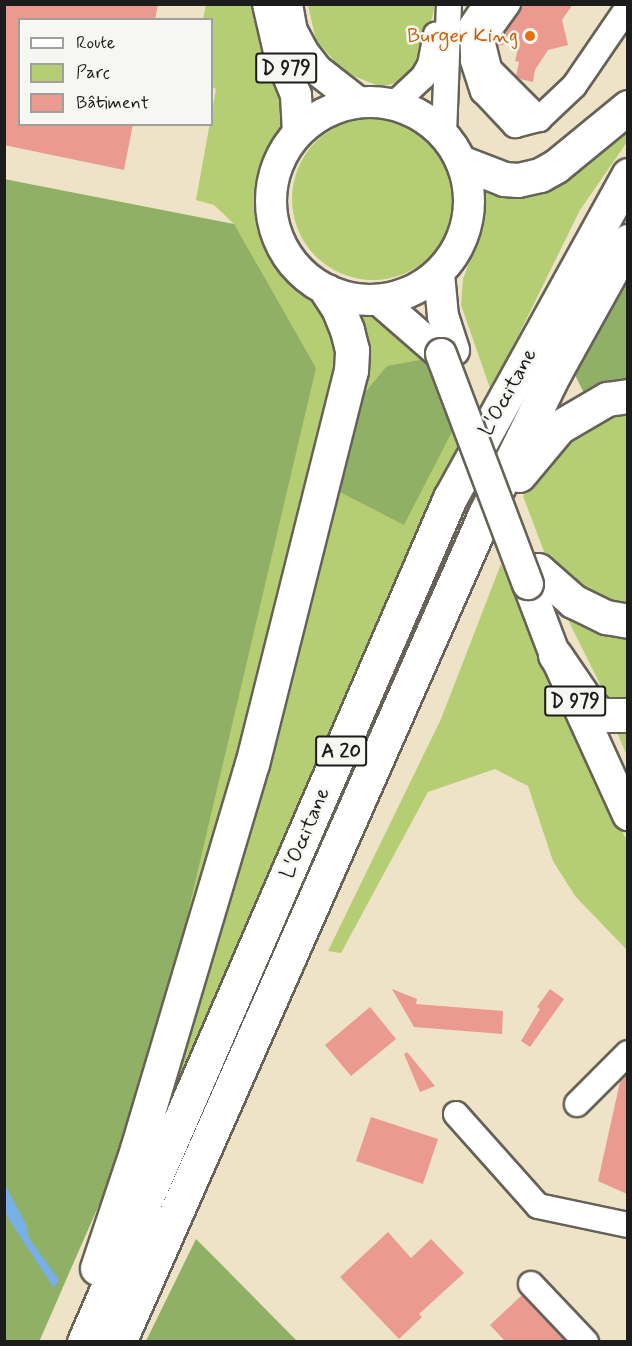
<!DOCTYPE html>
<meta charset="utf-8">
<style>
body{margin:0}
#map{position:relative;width:632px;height:1346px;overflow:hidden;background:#eee3c6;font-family:Mynerve,sans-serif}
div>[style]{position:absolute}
.green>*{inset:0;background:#b6ce73}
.round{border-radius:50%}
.forest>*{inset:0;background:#90b165}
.water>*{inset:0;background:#79afe7}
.building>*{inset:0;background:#ea9a8f}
.roads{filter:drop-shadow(2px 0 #666258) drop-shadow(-2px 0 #666258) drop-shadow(0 2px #666258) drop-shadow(0 -2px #666258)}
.minor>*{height:24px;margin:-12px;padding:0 12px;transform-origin:12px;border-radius:12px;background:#fff}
.major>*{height:30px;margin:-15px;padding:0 15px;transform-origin:15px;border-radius:15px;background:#fff}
.major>.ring{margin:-15px;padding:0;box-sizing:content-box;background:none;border:30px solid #fff;border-radius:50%}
.highway>*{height:33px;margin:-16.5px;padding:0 16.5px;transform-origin:16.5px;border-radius:16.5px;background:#fff}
.bridges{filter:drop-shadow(2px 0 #666258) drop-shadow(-2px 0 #666258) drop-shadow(0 2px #666258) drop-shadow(0 -2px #666258)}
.major-bridge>*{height:30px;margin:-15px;padding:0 15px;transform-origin:15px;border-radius:15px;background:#fff}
.dots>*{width:16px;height:16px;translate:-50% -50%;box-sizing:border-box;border:3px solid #f6f6f2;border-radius:50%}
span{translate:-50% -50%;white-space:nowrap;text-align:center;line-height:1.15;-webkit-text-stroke:5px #f6f6f2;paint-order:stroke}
.shield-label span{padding:2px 4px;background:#f6f6f2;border:2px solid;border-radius:4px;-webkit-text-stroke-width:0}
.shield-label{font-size:20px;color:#1c1c1c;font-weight:700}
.food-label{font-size:21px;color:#c56008}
.right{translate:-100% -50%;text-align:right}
.street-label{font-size:21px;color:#1c1c1c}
.frame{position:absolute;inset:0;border:6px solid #1c1c1c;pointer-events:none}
.legend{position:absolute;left:18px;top:18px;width:195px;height:108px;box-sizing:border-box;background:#f6f6f2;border:2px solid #9f9f9c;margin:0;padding:8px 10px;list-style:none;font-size:18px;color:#1c1c1c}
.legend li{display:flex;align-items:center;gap:12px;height:30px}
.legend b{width:30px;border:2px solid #9f9f9c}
</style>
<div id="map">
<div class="green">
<i style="clip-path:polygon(206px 5px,262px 5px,290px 121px,278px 139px,268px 165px,259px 199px,268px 250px,311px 294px,331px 309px,346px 352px,143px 1104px,234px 224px,214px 205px,196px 200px,216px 89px,212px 87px,212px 20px,203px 19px)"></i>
<i style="clip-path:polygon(308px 5px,435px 5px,422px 60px,405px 80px,381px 87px,344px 72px,316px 40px)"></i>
<i style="clip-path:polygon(627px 116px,627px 142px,580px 210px,491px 391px,461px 305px,463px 279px,482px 228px,482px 181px,511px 190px)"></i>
<i class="round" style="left:292px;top:118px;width:162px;height:162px"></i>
<i style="clip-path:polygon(351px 309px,400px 321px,433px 360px,465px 439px,146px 1159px)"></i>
<i style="clip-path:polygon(627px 406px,627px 610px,609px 609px,548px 562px,523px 496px,563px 442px)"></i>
<i style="clip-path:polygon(501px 564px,566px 718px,627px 841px,627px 950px,575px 896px,553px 861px,528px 786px,495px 769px,428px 792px,341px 953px,328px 951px,441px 719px)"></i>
<i style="clip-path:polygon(562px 608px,627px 634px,627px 705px,609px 702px)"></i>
<i style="clip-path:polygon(614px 725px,627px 725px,627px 756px)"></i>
</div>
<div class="forest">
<i style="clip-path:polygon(4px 179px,234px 224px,316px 368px,143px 1104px,39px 1342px,4px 1341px)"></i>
<i style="clip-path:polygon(627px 266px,627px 384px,586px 397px,575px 375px,618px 280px)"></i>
<i style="clip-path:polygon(431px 358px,456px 424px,404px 525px,332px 488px,352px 408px,387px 366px)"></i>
<i style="clip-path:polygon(196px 1239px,221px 1264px,297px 1341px,146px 1341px)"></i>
</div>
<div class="water">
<i style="clip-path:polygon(5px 1185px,26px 1224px,29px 1238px,59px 1280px,54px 1288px,8px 1218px,5px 1211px)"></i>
</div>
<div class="building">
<i style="clip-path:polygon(4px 4px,158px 4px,155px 20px,20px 20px,20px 124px,133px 124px,124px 170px,4px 145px)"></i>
<i style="clip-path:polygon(522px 4px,573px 4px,562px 20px,568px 45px,548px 50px,535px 70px,533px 82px,520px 79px,516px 76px,519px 62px,515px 61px,520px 41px,498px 46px,497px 43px)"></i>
<i style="clip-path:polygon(392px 989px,417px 999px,416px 1004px,503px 1011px,502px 1034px,414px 1027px)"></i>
<i style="clip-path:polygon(550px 989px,564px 999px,530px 1047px,521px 1041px,540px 1009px,537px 1007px)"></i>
<i style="clip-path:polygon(370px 1007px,396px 1039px,351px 1076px,325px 1045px)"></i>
<i style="clip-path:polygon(407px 1052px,435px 1086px,420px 1092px,404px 1054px)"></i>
<i style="clip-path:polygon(626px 1075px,627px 1075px,627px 1194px,598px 1181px,620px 1082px)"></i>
<i style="clip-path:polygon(371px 1117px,438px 1139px,423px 1184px,356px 1161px)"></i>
<i style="clip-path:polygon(388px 1232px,411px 1258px,431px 1239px,464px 1273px,419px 1314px,422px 1317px,399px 1339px,340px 1277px)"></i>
<i style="clip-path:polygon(522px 1295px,566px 1341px,505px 1341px,490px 1325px)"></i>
</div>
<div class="roads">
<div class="minor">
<i style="left:486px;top:4px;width:25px;rotate:124deg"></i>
<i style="left:472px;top:25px;width:36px;rotate:88deg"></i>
<i style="left:473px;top:61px;width:32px;rotate:72deg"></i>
<i style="left:483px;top:91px;width:47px;rotate:46.7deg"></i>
<i style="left:515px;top:125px;width:25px;rotate:-14deg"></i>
<i style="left:539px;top:119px;width:48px;rotate:-43.3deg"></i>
<i style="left:574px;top:86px;width:96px;rotate:-55.6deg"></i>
<i style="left:508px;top:4px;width:44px;rotate:125.8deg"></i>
<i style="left:482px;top:40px;width:30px;rotate:76deg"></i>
<i style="left:489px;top:69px;width:71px;rotate:45deg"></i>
<i style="left:394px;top:104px;width:40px;rotate:-43deg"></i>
<i style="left:423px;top:77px;width:14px;rotate:-60deg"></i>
<i style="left:430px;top:65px;width:31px;rotate:-79deg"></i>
<i style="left:444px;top:134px;width:130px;rotate:-87.8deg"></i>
<i style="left:577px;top:1104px;width:72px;rotate:-45deg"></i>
<i style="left:456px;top:1114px;width:123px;rotate:48.3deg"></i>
<i style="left:538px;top:1206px;width:92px;rotate:11.9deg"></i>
<i style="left:531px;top:1284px;width:80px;rotate:46.5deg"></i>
</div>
<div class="major">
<i style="left:268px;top:4px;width:53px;rotate:77deg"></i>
<i style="left:280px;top:56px;width:42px;rotate:67.7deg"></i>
<i style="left:296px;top:95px;width:37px;rotate:87deg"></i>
<i style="left:287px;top:4px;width:27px;rotate:80deg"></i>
<i style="left:292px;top:31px;width:24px;rotate:62deg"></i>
<i style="left:303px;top:52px;width:23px;rotate:52deg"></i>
<i style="left:317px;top:70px;width:52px;rotate:38deg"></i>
<i class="ring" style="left:271px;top:102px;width:168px;height:168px"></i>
<i style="left:439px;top:274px;width:42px;rotate:84.6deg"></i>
<i style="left:443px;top:316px;width:36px;rotate:72deg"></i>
<i style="left:380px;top:301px;width:81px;rotate:41deg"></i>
<i style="left:528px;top:584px;width:76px;rotate:69.2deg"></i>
<i style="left:555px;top:655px;width:176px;rotate:65.5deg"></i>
</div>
<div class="highway">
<i style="left:463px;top:163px;width:44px;rotate:21.3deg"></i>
<i style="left:504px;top:179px;width:14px;rotate:4deg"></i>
<i style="left:518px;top:180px;width:23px;rotate:-13deg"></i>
<i style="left:540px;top:175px;width:18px;rotate:-29deg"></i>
<i style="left:556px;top:166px;width:93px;rotate:-39.3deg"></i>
<i style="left:519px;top:475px;width:62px;rotate:-50.2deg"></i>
<i style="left:559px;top:427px;width:56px;rotate:-30.3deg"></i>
<i style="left:607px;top:399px;width:21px;rotate:-8deg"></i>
<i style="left:538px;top:570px;width:47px;rotate:41.5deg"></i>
<i style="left:573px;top:601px;width:37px;rotate:26deg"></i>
<i style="left:606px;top:617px;width:22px;rotate:10deg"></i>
<i style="left:555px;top:655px;width:57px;rotate:55.8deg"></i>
<i style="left:587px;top:702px;width:18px;rotate:45deg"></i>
<i style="left:600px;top:715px;width:28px"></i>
<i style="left:97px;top:1268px;width:126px;rotate:-71.4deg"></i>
<i style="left:137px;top:1149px;width:402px;rotate:-73.4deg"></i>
<i style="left:252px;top:764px;width:405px;rotate:-75.9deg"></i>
<i style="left:351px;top:371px;width:21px;rotate:-87deg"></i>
<i style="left:352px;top:350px;width:21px;rotate:-104deg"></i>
<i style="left:347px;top:330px;width:24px;rotate:-112deg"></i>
<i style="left:338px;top:308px;width:20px;rotate:-123deg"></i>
<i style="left:84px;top:1342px;width:920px;rotate:-66.56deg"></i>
<i style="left:450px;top:498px;width:369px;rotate:-61.1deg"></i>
<i style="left:119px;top:1342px;width:905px;rotate:-66.15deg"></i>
<i style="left:485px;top:514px;width:158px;rotate:-63.8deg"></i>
<i style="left:555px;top:372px;width:150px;rotate:-60.9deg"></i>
</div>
</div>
<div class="bridges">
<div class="major-bridge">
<i style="left:441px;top:354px;width:246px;rotate:69.3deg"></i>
</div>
</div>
<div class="dots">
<i style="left:530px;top:36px;background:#e8710a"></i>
</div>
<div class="shield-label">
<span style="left:286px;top:68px">D 979</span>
<span style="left:575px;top:701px">D 979</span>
<span style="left:341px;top:751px">A 20</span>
</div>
<div class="food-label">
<span class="right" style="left:518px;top:36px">Burger King</span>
</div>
<div class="street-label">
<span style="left:508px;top:392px;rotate:-61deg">L'Occitane</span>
<span style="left:305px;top:833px;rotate:-67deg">L'Occitane</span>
</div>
<div class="frame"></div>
<ul class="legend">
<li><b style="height:8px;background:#fff"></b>Route</li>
<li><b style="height:16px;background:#b6ce73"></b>Parc</li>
<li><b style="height:16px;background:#ea9a8f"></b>Bâtiment</li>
</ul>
</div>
